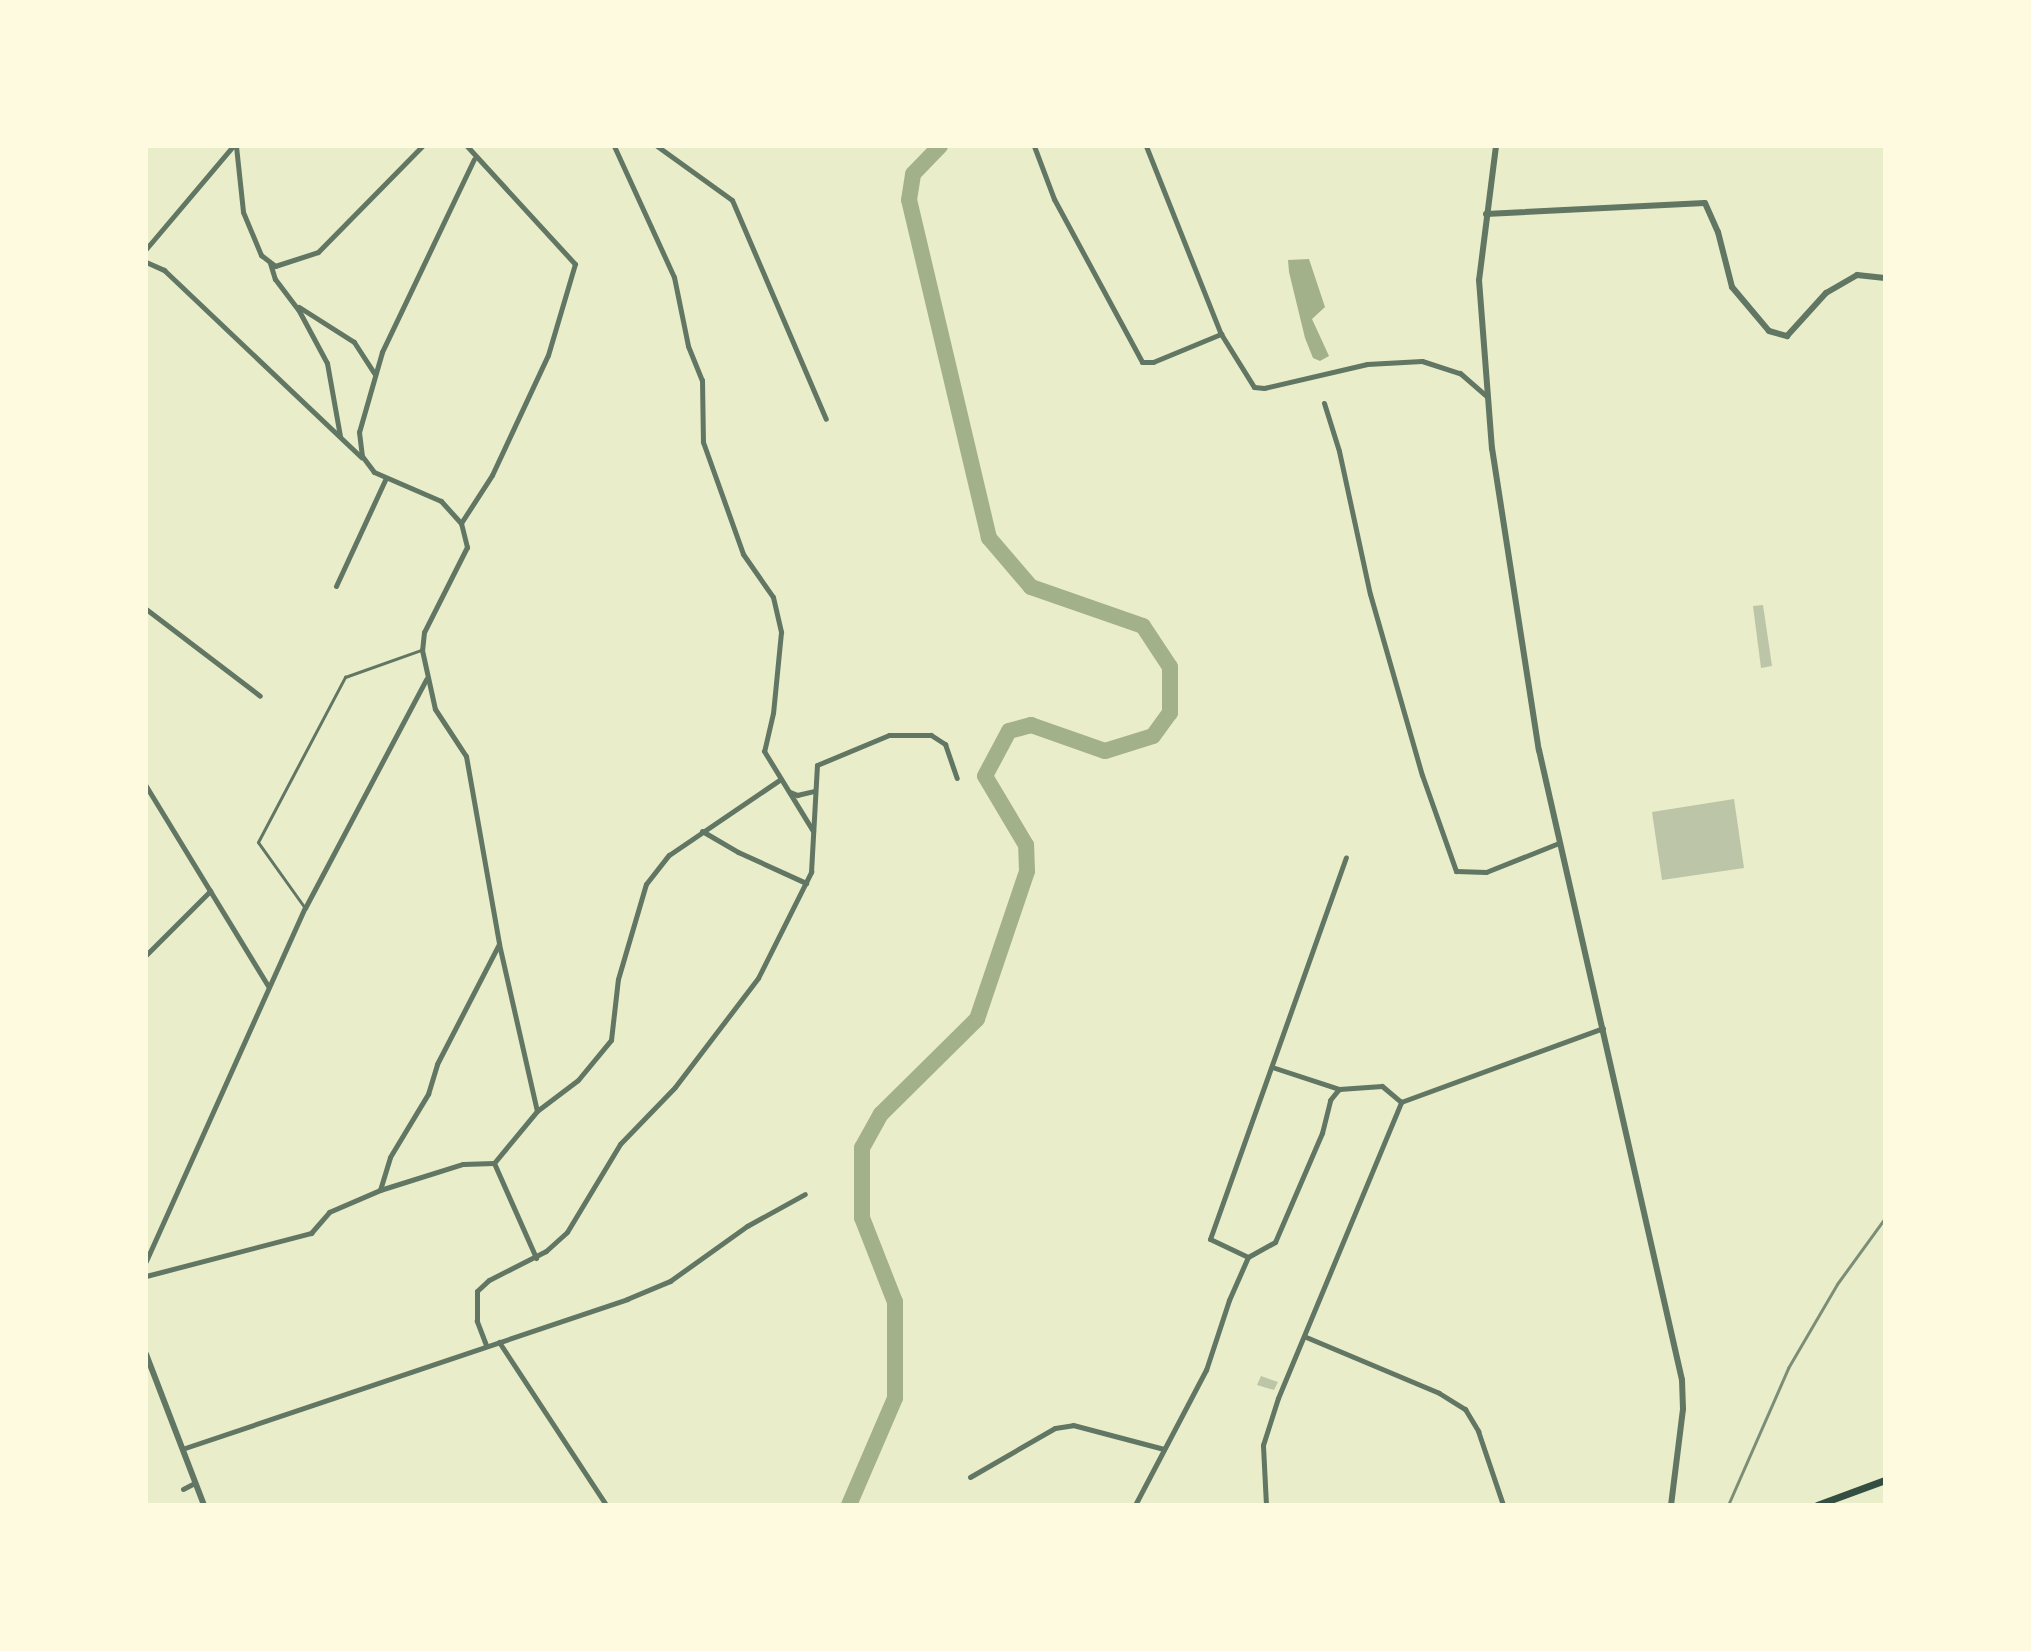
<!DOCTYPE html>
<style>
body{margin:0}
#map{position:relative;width:2031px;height:1651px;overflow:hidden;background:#e9edc9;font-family:"Alegreya Sans",sans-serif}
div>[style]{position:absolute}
.water>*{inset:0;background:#a3b18a}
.river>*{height:16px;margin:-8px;padding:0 8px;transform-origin:8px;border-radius:8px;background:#a3b18a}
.building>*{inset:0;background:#bcc5a7}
.service>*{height:3px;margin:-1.5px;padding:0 1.5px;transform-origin:1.5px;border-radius:1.5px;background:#617663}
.minor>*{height:5px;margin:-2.5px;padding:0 2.5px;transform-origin:2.5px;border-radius:2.5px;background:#617663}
.tertiary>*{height:6px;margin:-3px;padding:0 3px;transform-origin:3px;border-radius:3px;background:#617663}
.secondary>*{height:7px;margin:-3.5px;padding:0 3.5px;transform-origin:3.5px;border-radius:3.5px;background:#344e41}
.rail>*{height:3px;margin:-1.5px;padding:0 1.5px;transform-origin:1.5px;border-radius:1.5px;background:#7c8e77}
span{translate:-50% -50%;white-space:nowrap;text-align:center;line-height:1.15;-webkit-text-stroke:8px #fefae0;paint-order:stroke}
.frame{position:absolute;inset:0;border:148px solid #fefae0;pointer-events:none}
</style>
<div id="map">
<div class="water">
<i style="clip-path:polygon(1309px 259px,1325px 307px,1312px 319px,1329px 356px,1320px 361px,1313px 358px,1305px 338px,1289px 272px,1288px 260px)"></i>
</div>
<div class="river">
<i style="left:849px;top:1505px;width:116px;rotate:-66.7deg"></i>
<i style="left:895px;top:1398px;width:96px;rotate:-90deg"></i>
<i style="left:895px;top:1302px;width:90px;rotate:-111.4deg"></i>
<i style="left:862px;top:1218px;width:70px;rotate:-90deg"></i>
<i style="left:862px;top:1148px;width:39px;rotate:-61deg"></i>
<i style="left:881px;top:1114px;width:135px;rotate:-44.7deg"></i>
<i style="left:977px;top:1019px;width:156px;rotate:-71.3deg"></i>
<i style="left:1027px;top:871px;width:26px;rotate:-92deg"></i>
<i style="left:1026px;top:845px;width:80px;rotate:-120.7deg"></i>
<i style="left:985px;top:776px;width:51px;rotate:-61.9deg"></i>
<i style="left:1009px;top:731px;width:23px;rotate:-15deg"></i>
<i style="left:1031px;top:725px;width:78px;rotate:19.4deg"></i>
<i style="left:1105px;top:751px;width:50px;rotate:-17.4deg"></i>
<i style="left:1153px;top:736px;width:29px;rotate:-54deg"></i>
<i style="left:1170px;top:713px;width:46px;rotate:-90deg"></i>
<i style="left:1170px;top:667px;width:49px;rotate:-123.4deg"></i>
<i style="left:1143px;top:626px;width:119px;rotate:-160.8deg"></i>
<i style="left:1031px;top:587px;width:65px;rotate:-130.6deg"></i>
<i style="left:989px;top:538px;width:347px;rotate:-103.3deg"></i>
<i style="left:909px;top:200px;width:26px;rotate:-81deg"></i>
<i style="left:913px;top:174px;width:39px;rotate:-46deg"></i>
</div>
<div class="building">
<i style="clip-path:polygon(1763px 605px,1772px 666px,1761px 668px,1753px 606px)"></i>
<i style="clip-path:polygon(1734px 799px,1744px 868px,1662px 880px,1652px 812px)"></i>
<i style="clip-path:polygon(1261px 1376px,1278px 1382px,1274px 1390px,1257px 1385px)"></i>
</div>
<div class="service">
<i style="left:305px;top:908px;width:81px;rotate:-125.5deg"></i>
<i style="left:258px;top:842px;width:187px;rotate:-62.2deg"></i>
<i style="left:345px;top:677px;width:81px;rotate:-19.6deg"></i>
</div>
<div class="minor">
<i style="left:236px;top:146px;width:66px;rotate:83.9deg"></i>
<i style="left:243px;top:212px;width:47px;rotate:67.3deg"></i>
<i style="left:261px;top:255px;width:18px;rotate:38deg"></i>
<i style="left:275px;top:266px;width:45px;rotate:-18deg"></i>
<i style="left:318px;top:252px;width:148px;rotate:-45.5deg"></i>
<i style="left:614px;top:146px;width:144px;rotate:65.4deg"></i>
<i style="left:674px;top:277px;width:70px;rotate:78.5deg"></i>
<i style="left:688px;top:346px;width:37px;rotate:68deg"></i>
<i style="left:702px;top:380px;width:62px;rotate:89.1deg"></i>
<i style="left:703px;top:442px;width:119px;rotate:70.3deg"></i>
<i style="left:743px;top:554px;width:52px;rotate:55.1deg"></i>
<i style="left:773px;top:597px;width:36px;rotate:77deg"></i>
<i style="left:781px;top:632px;width:81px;rotate:95.6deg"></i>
<i style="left:773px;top:713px;width:39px;rotate:103deg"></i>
<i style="left:764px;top:751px;width:94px;rotate:58.5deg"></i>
<i style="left:657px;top:146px;width:92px;rotate:35.8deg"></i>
<i style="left:732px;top:200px;width:238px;rotate:66.8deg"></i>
<i style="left:1034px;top:146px;width:57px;rotate:69.3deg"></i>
<i style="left:1054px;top:199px;width:185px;rotate:61.6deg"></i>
<i style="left:1142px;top:362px;width:11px"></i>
<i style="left:1153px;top:362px;width:74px;rotate:-22.4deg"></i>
<i style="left:1146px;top:146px;width:202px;rotate:68.3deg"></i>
<i style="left:1221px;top:334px;width:62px;rotate:58.1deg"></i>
<i style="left:1254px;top:387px;width:10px;rotate:6deg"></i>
<i style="left:1264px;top:388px;width:106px;rotate:-13.1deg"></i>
<i style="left:1367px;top:364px;width:55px;rotate:-3.1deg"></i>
<i style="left:1422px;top:361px;width:40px;rotate:18deg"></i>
<i style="left:1460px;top:373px;width:37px;rotate:41deg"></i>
<i style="left:474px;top:159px;width:214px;rotate:115.5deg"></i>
<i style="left:382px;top:352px;width:83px;rotate:106deg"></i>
<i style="left:359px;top:432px;width:24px;rotate:83deg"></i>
<i style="left:362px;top:456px;width:20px;rotate:53deg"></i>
<i style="left:374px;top:472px;width:73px;rotate:23.4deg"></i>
<i style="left:441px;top:501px;width:30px;rotate:48deg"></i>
<i style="left:461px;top:523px;width:25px;rotate:76deg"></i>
<i style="left:467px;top:547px;width:95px;rotate:116.8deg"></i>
<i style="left:424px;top:632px;width:18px;rotate:96deg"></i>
<i style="left:422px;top:650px;width:60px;rotate:77.6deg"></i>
<i style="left:435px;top:709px;width:56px;rotate:56.6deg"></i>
<i style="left:466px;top:756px;width:191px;rotate:80deg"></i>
<i style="left:499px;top:944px;width:171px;rotate:77.2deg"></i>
<i style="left:146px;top:249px;width:135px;rotate:-49.8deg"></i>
<i style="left:146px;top:262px;width:20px;rotate:24deg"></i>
<i style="left:164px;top:270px;width:272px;rotate:43.5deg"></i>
<i style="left:270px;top:263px;width:17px;rotate:73deg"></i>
<i style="left:275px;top:279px;width:38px;rotate:53deg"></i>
<i style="left:298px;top:309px;width:61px;rotate:61.8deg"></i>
<i style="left:327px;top:363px;width:74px;rotate:79.9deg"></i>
<i style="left:299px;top:307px;width:65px;rotate:32.5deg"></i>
<i style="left:354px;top:342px;width:37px;rotate:57deg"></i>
<i style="left:1324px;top:403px;width:50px;rotate:72.6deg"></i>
<i style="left:1339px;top:451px;width:146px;rotate:77.8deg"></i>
<i style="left:1370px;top:594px;width:188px;rotate:74deg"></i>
<i style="left:1422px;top:775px;width:102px;rotate:70.5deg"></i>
<i style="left:1456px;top:871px;width:30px;rotate:2deg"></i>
<i style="left:1486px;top:872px;width:79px;rotate:-21.7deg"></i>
<i style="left:461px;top:523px;width:57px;rotate:-57.1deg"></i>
<i style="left:492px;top:475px;width:132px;rotate:-65deg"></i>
<i style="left:548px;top:355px;width:95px;rotate:-73.5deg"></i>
<i style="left:575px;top:264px;width:160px;rotate:-132.5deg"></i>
<i style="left:336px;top:586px;width:119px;rotate:-65.2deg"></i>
<i style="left:146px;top:609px;width:143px;rotate:37.3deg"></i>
<i style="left:146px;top:786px;width:234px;rotate:58.6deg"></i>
<i style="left:790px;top:792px;width:8px;rotate:23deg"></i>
<i style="left:797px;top:795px;width:17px;rotate:-13deg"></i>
<i style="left:702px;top:831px;width:42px;rotate:30.3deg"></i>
<i style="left:738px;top:852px;width:75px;rotate:24.5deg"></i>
<i style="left:146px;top:955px;width:91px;rotate:-45deg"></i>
<i style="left:1272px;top:1067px;width:71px;rotate:18.2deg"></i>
<i style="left:1339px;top:1089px;width:43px;rotate:-4deg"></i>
<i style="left:1382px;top:1086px;width:25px;rotate:40deg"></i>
<i style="left:494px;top:1163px;width:67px;rotate:-50.4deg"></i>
<i style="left:537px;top:1111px;width:51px;rotate:-37.1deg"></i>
<i style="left:578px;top:1080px;width:52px;rotate:-50.5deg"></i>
<i style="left:611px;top:1040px;width:61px;rotate:-83.5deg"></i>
<i style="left:618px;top:979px;width:99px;rotate:-73.6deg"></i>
<i style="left:646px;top:884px;width:37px;rotate:-52deg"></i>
<i style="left:669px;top:855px;width:135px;rotate:-34.2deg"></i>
<i style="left:380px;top:1190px;width:34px;rotate:-73deg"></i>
<i style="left:390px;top:1157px;width:74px;rotate:-58.9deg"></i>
<i style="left:428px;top:1094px;width:31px;rotate:-73deg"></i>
<i style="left:437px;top:1064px;width:135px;rotate:-62.7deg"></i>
<i style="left:1248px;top:1257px;width:42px;rotate:-154.7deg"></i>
<i style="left:1210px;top:1239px;width:405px;rotate:-70.4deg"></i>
<i style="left:1248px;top:1257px;width:31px;rotate:-29deg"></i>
<i style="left:1275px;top:1242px;width:119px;rotate:-66.7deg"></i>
<i style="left:1322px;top:1133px;width:34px;rotate:-76deg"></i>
<i style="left:1330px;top:1100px;width:14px;rotate:-51deg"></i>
<i style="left:146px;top:1261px;width:387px;rotate:-65.8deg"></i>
<i style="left:305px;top:908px;width:259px;rotate:-62.1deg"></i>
<i style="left:146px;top:1276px;width:171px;rotate:-14.6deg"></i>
<i style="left:311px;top:1233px;width:28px;rotate:-49deg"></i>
<i style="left:329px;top:1212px;width:56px;rotate:-23.3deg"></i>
<i style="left:380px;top:1190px;width:87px;rotate:-17.4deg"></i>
<i style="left:463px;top:1164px;width:31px;rotate:-2deg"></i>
<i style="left:494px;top:1163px;width:104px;rotate:66.1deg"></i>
<i style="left:1306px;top:1337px;width:144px;rotate:22.8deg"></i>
<i style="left:1439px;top:1393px;width:31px;rotate:32deg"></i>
<i style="left:1465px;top:1409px;width:26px;rotate:59deg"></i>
<i style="left:1478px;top:1431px;width:78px;rotate:71.3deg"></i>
<i style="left:499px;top:1342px;width:195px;rotate:56.7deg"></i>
<i style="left:486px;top:1345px;width:26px;rotate:-111deg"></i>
<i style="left:477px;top:1321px;width:30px;rotate:-90deg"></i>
<i style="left:477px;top:1291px;width:16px;rotate:-43deg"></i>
<i style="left:489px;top:1280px;width:64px;rotate:-27deg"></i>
<i style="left:546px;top:1251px;width:28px;rotate:-42deg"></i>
<i style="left:567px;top:1232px;width:103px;rotate:-58.9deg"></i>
<i style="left:620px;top:1144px;width:79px;rotate:-46deg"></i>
<i style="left:675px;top:1087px;width:137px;rotate:-52.7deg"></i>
<i style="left:758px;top:978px;width:119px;rotate:-63.4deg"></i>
<i style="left:811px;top:872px;width:107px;rotate:-86.8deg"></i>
<i style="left:817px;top:765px;width:78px;rotate:-22.6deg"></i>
<i style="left:889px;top:735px;width:42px"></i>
<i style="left:931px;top:735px;width:17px;rotate:33deg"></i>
<i style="left:945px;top:744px;width:36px;rotate:71deg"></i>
<i style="left:182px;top:1449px;width:470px;rotate:-18.6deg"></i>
<i style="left:627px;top:1299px;width:47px;rotate:-22.7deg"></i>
<i style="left:670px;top:1281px;width:95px;rotate:-35.5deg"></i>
<i style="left:747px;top:1226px;width:66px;rotate:-28.9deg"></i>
<i style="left:970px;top:1477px;width:98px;rotate:-30deg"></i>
<i style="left:1055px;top:1428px;width:18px;rotate:-9deg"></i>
<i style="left:1073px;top:1425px;width:94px;rotate:14.8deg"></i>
<i style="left:183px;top:1489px;width:13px;rotate:-27deg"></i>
<i style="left:1135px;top:1505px;width:153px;rotate:-62.3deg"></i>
<i style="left:1206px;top:1370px;width:74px;rotate:-71.8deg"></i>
<i style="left:1229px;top:1300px;width:47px;rotate:-66.2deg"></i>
<i style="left:1266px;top:1505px;width:60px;rotate:-92.9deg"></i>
<i style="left:1263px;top:1445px;width:49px;rotate:-72.3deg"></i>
<i style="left:1278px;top:1398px;width:321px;rotate:-67.4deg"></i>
<i style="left:1401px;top:1102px;width:215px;rotate:-20.1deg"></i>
</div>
<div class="tertiary">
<i style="left:1496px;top:146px;width:135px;rotate:97.2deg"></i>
<i style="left:1479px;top:280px;width:169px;rotate:85.6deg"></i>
<i style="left:1492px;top:448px;width:306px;rotate:81.2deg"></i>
<i style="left:1539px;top:750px;width:646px;rotate:77.21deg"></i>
<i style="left:1682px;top:1380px;width:29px;rotate:88deg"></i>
<i style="left:1683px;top:1409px;width:97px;rotate:97.1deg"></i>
<i style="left:1486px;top:214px;width:219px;rotate:-2.9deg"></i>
<i style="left:1705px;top:203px;width:32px;rotate:66deg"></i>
<i style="left:1718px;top:232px;width:57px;rotate:75.7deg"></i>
<i style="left:1732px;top:287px;width:57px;rotate:49.9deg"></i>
<i style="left:1769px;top:331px;width:19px;rotate:16deg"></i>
<i style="left:1787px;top:336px;width:58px;rotate:-47.8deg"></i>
<i style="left:1826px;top:293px;width:36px;rotate:-30deg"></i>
<i style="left:1857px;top:275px;width:28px;rotate:6deg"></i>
<i style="left:146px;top:1354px;width:162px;rotate:69deg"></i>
</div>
<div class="secondary">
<i style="left:1817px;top:1505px;width:72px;rotate:-20.2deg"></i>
</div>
<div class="rail">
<i style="left:1728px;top:1505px;width:150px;rotate:-66.3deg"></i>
<i style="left:1788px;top:1368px;width:97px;rotate:-59.7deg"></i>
<i style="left:1837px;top:1284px;width:82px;rotate:-54deg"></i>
</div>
<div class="frame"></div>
</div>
